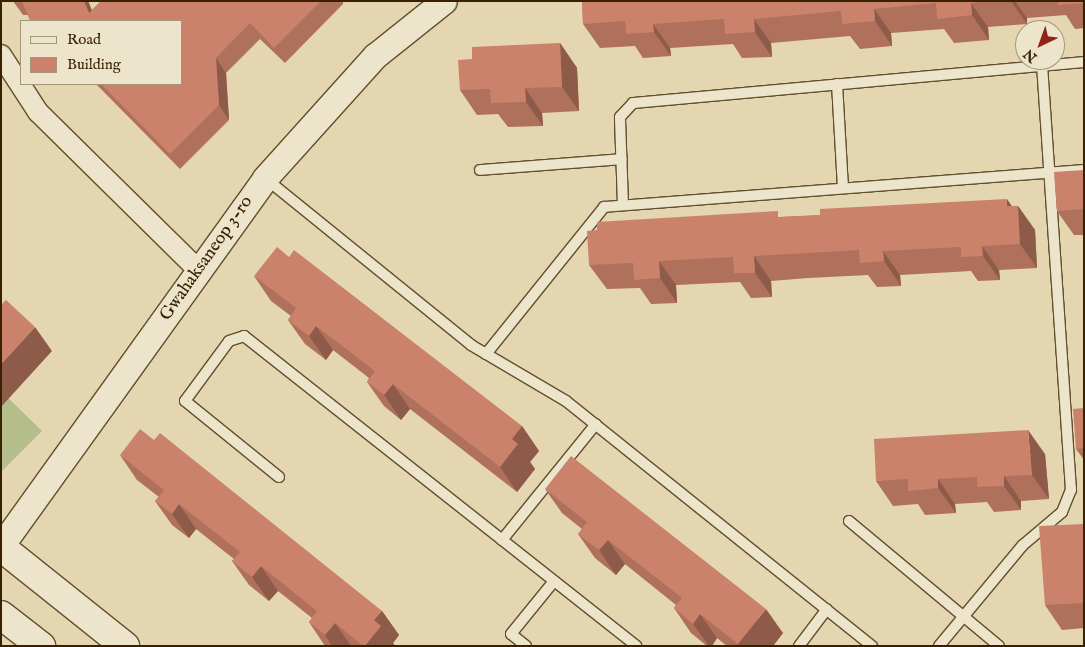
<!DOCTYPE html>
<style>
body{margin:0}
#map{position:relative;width:1085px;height:647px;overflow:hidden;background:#e3d6b0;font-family:"IM FELL English",serif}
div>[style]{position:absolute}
.green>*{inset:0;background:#b4be8b}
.roads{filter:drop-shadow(1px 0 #634e2c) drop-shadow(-1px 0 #634e2c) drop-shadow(0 1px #634e2c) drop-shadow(0 -1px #634e2c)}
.service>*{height:10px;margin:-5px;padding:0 5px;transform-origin:5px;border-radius:5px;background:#ede4cc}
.minor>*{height:20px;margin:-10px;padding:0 10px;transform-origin:10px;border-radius:10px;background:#ede4cc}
.tertiary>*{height:25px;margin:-12.5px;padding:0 12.5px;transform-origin:12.5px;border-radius:12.5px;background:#ede4cc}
.secondary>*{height:28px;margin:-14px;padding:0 14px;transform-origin:14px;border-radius:14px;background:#ede4cc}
.wall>*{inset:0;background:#af705c}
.shaded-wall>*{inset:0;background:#8e5b4b}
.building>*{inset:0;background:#cb826b}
span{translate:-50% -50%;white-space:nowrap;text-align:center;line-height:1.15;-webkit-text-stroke:4px #ede4cc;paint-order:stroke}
.street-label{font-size:18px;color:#382000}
.frame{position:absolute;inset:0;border:2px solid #382000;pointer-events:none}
.legend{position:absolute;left:20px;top:20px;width:162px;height:65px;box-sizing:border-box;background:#ede4cc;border:1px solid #a5967a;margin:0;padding:6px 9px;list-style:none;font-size:15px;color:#382000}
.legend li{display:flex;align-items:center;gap:10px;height:25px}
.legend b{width:25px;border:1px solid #a5967a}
.north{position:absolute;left:1015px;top:20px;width:50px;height:50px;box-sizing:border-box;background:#ede4cc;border:1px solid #a5967a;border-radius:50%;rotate:222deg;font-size:14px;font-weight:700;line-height:20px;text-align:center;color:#382000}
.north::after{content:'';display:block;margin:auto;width:18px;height:22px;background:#8f2418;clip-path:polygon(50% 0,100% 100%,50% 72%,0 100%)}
</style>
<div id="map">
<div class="green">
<i style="clip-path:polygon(1px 391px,42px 431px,1px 472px)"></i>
</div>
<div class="roads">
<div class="service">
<i style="left:837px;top:84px;width:104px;rotate:86.7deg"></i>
<i style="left:480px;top:170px;width:142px;rotate:-4.4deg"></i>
<i style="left:265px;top:178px;width:265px;rotate:39deg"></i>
<i style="left:471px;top:345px;width:110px;rotate:30.5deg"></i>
<i style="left:566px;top:401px;width:392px;rotate:38.7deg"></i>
<i style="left:623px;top:205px;width:88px;rotate:-92deg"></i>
<i style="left:620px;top:117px;width:19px;rotate:-47deg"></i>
<i style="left:633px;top:103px;width:453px;rotate:-5.2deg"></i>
<i style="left:486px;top:354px;width:189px;rotate:-51.2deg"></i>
<i style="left:604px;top:207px;width:481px;rotate:-4.4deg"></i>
<i style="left:279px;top:477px;width:121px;rotate:-141deg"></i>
<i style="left:185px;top:401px;width:74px;rotate:-53.7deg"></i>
<i style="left:229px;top:341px;width:16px;rotate:-18deg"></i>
<i style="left:244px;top:336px;width:500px;rotate:38.3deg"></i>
<i style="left:849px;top:521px;width:195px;rotate:39.8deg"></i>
<i style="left:502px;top:540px;width:149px;rotate:-51deg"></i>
<i style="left:526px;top:646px;width:19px;rotate:-141deg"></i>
<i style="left:511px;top:634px;width:68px;rotate:-50.9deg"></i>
<i style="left:799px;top:646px;width:46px;rotate:-52.9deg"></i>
<i style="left:939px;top:646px;width:131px;rotate:-50.3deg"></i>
<i style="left:1023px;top:545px;width:51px;rotate:-40.2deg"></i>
<i style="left:1062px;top:512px;width:24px;rotate:-68deg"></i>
<i style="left:1071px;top:490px;width:425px;rotate:-93.9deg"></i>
</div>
<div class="minor">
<i style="left:1px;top:55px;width:68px;rotate:57deg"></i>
<i style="left:38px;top:112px;width:226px;rotate:44.6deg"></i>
</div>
<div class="tertiary">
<i style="left:1px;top:546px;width:453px;rotate:-54.3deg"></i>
<i style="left:265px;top:178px;width:164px;rotate:-48deg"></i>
<i style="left:375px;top:56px;width:88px;rotate:-38.6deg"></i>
</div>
<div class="secondary">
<i style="left:1px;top:547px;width:159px;rotate:38.6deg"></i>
<i style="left:1px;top:615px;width:51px;rotate:37.8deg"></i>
</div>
</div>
<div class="wall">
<i style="clip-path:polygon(13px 1px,88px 1px,92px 10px,101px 1px,343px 1px,343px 4px,285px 63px,260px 39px,226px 73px,229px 120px,180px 169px,96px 84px,181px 84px,27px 15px,23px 15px)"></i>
<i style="clip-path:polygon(582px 1px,1084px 1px,1084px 28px,1075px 29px,1066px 15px,1027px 18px,1027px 24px,988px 27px,989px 40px,954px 43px,944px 29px,891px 33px,892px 46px,860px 49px,850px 36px,771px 43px,772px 57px,742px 58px,733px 44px,670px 48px,671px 56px,643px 58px,635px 46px,600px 48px,583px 24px)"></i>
<i style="clip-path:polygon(560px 43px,577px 68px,579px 111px,542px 113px,543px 126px,508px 127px,498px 114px,477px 115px,460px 90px,472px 59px)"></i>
<i style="clip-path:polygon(1084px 170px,1084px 235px,1074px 235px,1057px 211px)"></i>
<i style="clip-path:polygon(1018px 206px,1035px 230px,1037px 268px,999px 270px,1000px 280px,978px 281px,971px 271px,900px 275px,901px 286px,877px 287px,868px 275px,808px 278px,771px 281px,772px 297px,751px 298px,740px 282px,676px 285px,677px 303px,651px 304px,640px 288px,607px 289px,589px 265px,782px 217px)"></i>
<i style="clip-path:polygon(254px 276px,522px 426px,539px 451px,530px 462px,535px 469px,517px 492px,410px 409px,401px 420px,384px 406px,367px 382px,369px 378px,333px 350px,326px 360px,305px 344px,288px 320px,291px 316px,271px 301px)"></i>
<i style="clip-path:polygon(1084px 408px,1084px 460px,1076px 449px)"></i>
<i style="clip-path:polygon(1045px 454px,1049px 499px,1021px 501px,1021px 510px,994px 512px,987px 502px,955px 504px,956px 513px,925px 515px,918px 504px,893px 506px,876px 481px)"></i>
<i style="clip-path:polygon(120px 455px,382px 611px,399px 635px,393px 643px,395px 646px,325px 646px,309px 622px,312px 618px,278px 591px,269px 601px,249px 585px,232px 561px,234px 559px,196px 529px,189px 538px,172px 525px,155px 501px,159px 497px,137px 480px)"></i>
<i style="clip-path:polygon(545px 489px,783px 633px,773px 646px,727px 646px,717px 638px,712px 646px,707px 646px,691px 633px,674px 608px,676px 605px,625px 564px,616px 575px,595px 558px,578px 534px,582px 529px,562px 513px)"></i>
<i style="clip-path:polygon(1084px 524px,1084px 628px,1062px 630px,1045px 605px)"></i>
</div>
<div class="shaded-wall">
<i style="clip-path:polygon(84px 1px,88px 1px,96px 21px,89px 13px)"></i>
<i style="clip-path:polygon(1011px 1px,1015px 1px,1027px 18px,1027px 24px)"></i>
<i style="clip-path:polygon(971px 3px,988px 27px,989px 40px,972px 15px)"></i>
<i style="clip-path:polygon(874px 9px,891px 33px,892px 46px,875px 21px)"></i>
<i style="clip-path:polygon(754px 19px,771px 43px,772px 57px,755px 32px)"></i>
<i style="clip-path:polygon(653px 24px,670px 48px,671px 56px,654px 32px)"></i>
<i style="clip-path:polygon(560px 43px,577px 68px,579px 111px,562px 87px)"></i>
<i style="clip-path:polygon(216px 58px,226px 73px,229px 120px,219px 105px)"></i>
<i style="clip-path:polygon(525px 88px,542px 113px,543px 126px,526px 102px)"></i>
<i style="clip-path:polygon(1007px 199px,1018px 215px,1018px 206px,1035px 230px,1037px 268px,1020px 244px,1007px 206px)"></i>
<i style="clip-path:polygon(982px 246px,999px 270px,1000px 280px,983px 256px)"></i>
<i style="clip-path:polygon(883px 251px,900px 275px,901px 286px,884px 261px)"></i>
<i style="clip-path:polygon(754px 256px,771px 281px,772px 297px,755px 273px)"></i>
<i style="clip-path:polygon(659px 261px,676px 285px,677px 303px,660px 278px)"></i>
<i style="clip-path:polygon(316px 326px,333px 350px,326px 360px,309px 336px)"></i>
<i style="clip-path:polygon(35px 327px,52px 351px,1px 407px,1px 364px)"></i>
<i style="clip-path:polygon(393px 384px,410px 409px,401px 420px,384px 395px)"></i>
<i style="clip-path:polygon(522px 426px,539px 451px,530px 462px,535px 469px,517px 492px,500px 467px,512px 439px)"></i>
<i style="clip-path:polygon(1028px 430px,1045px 454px,1049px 499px,1032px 475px)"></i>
<i style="clip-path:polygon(1004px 476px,1021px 501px,1021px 510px,1004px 486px)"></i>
<i style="clip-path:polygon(938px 479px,955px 504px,956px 513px,938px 488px)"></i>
<i style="clip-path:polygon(179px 504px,196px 529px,189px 538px,172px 514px)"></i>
<i style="clip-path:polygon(608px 540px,625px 564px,616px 575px,599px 550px)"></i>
<i style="clip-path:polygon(261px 566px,278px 591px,269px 601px,252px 577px)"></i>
<i style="clip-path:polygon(766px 609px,783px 633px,773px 646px,740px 646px,738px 644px)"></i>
<i style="clip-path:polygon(382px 611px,399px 635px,393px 643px,395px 646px,365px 646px,374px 620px)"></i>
<i style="clip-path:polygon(700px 614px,717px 638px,712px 646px,709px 646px,693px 624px)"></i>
<i style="clip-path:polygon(335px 623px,351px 646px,332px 646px,325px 635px)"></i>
</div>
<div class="building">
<i style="clip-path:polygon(22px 1px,84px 1px,89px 13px,101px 1px,321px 1px,274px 48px,250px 23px,216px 58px,219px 105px,170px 154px,101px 84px,181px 84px,181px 21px,30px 21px)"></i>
<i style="clip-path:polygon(582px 1px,991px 1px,971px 3px,972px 15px,937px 19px,936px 3px,874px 9px,875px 21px,842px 24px,841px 11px,754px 19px,755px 32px,725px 34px,724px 19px,653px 24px,654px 32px,626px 34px,625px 21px,583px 24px)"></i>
<i style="clip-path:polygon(1058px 1px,1084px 1px,1084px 3px,1058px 5px)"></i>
<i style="clip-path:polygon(560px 43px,562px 87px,525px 88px,526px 102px,491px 103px,490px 89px,460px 90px,458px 60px,472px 59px,472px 47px)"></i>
<i style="clip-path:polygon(1084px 170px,1084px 209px,1057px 211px,1054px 172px)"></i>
<i style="clip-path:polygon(1007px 199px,1007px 206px,1018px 206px,1020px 244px,982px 246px,983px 256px,961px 257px,961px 247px,883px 251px,884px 261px,860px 263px,859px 250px,791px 254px,754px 256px,755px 273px,734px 273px,733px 257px,659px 261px,660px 278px,634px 280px,633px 263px,589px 265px,587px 231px,597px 230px,597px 222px,778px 211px,778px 217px,820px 215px,820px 209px)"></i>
<i style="clip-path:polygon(277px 247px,289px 257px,294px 250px,522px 426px,512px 439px,518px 444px,500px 467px,393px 384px,384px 395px,367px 382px,375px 371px,316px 326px,309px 336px,288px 320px,296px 308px,254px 276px)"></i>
<i style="clip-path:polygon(6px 300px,35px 327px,1px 364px,1px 305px)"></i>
<i style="clip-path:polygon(1084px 408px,1084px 448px,1076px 449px,1073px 409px)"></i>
<i style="clip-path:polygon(140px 429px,154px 440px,160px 433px,382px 611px,374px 620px,381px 626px,365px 646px,363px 646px,335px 623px,325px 635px,309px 622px,317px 611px,261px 566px,252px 577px,232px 561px,240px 552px,179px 504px,172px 514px,155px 501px,164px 490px,120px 455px)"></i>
<i style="clip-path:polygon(1028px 430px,1032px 475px,1004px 476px,1004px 486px,977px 487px,977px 477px,938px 479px,938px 488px,908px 491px,908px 479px,876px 481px,874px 439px)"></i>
<i style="clip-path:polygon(571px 456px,766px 609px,738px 644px,700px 614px,693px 624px,674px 608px,682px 598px,608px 540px,599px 550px,578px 534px,587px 522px,545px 489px)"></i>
<i style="clip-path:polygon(1084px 524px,1084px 603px,1045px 605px,1039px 526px)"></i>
</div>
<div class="street-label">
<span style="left:207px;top:259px;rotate:-55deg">Gwahaksaneop 3-ro</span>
</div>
<div class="frame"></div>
<ul class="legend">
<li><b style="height:6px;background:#ede4cc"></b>Road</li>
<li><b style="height:14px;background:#cb826b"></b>Building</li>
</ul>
<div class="north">N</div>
</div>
